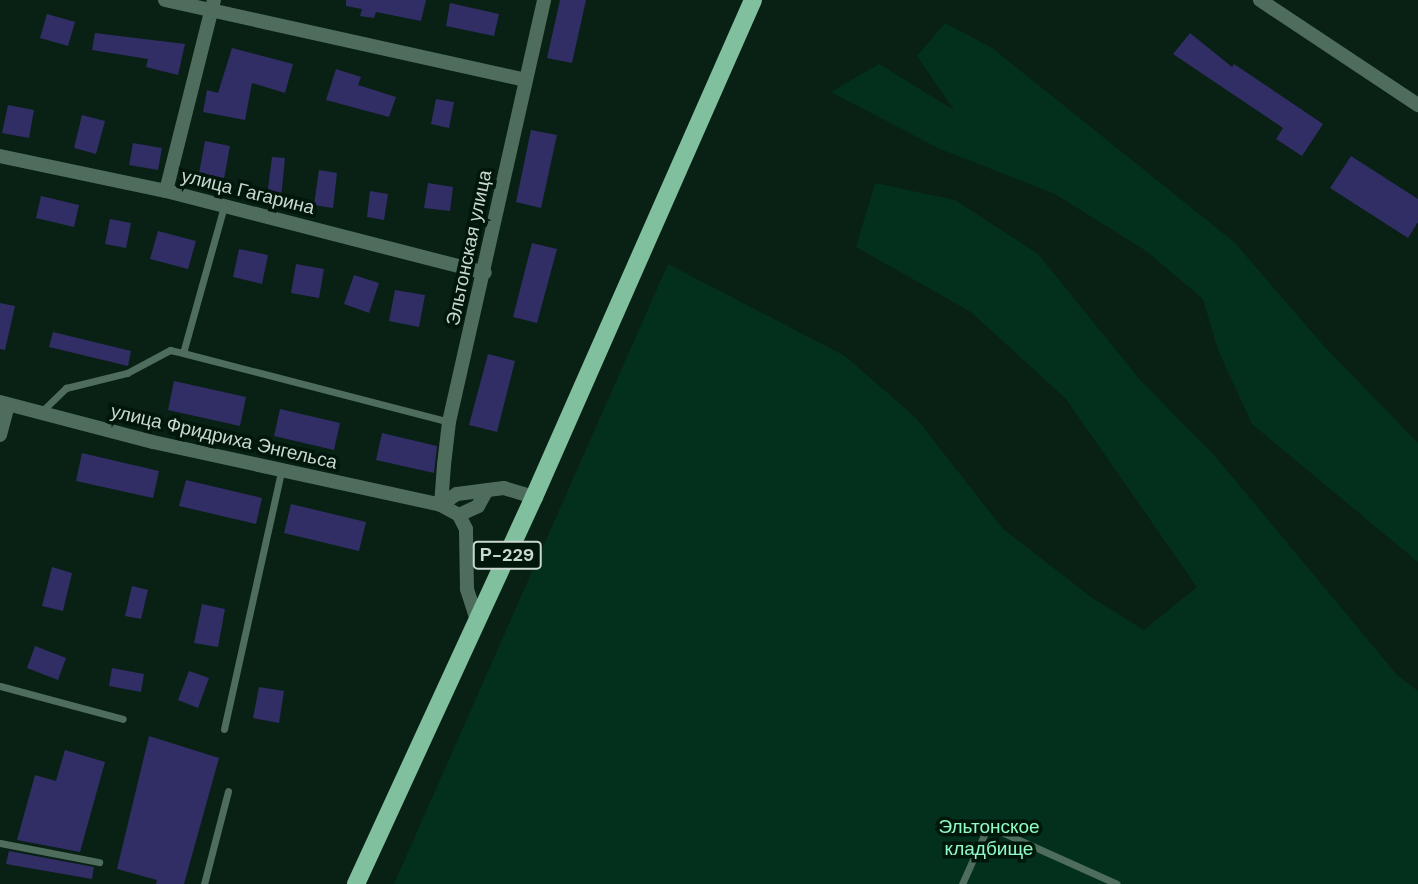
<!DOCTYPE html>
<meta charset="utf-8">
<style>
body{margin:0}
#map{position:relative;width:1418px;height:884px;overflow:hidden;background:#092015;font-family:"DM Sans",sans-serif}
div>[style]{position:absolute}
.green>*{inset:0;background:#03301d}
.building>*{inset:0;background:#312d65}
.service>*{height:7px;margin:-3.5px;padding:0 3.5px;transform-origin:3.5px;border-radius:3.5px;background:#4f6d5c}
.minor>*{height:14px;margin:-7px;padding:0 7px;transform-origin:7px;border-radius:7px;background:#4f6d5c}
.primary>*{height:18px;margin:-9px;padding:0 9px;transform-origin:9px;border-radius:9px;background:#81c09e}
span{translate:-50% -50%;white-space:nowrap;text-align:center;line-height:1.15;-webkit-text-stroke:7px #02170c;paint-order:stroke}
.shield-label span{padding:2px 5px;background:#02170c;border:2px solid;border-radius:5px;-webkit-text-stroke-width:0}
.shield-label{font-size:18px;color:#cad8d0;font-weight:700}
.street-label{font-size:19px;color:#cad8d0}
.park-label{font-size:19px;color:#90fac3}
</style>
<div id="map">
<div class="green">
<i style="clip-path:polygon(945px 23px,992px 48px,1234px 242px,1323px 345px,1418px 443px,1418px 562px,1252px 424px,1218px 350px,1203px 299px,1146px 251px,1055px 194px,940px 149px,831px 92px,879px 64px,954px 110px,917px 56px)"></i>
<i style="clip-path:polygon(875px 183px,955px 200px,1038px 254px,1140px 380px,1215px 456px,1397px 675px,1418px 691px,1418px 884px,394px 884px,668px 264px,845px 356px,916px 418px,1003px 529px,1091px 597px,1144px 630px,1197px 587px,1066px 399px,971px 312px,856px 247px)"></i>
</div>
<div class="building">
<i style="clip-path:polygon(346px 0,426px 0,421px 21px,376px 12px,374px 18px,360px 16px,362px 9px,346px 6px)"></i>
<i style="clip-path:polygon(560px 0,586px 0,572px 63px,547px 58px)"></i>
<i style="clip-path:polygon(450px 3px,499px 14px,494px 36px,446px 26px)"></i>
<i style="clip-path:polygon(47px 14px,75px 22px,68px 46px,40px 38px)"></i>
<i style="clip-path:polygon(95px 33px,185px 44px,178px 75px,146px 67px,148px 59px,92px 50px)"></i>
<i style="clip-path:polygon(1190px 33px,1232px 67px,1234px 64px,1323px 124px,1302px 156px,1276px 139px,1283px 128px,1173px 54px)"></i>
<i style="clip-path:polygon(232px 48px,293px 64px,285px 93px,252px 83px,245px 120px,203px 112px,207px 90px,218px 93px)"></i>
<i style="clip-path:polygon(336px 69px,361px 77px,358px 85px,396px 97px,389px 117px,326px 100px)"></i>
<i style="clip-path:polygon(436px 99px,454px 102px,449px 128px,431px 124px)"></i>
<i style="clip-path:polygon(8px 105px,34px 110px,29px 138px,2px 133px)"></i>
<i style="clip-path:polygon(82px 115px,105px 121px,96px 154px,74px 148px)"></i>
<i style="clip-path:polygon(531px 130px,557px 135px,541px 208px,516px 202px)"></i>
<i style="clip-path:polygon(205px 141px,230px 146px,223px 184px,198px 179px)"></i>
<i style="clip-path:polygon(133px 143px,162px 148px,158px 170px,129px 165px)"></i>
<i style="clip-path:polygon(1351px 156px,1418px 199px,1418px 222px,1408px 238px,1330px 188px)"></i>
<i style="clip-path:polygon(272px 157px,285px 158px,281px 199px,267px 197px)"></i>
<i style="clip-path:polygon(319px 170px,337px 173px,333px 208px,314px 205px)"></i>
<i style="clip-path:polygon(428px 183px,453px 187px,450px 211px,424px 208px)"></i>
<i style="clip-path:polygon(370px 191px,388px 194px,384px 220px,367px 217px)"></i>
<i style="clip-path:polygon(41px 196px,79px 205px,74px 227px,36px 218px)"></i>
<i style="clip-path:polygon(110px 219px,131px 223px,126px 248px,105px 244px)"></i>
<i style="clip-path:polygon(158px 231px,196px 241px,188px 269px,150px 259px)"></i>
<i style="clip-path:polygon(532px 243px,557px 249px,537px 323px,513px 317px)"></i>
<i style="clip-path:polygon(239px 249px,268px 255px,262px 284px,233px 277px)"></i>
<i style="clip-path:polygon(296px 264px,324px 269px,319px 298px,291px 293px)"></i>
<i style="clip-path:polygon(354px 275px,379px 283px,369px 313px,344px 304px)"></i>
<i style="clip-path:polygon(395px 290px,425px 295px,419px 327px,389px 321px)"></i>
<i style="clip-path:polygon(0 303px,15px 306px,5px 350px,0 349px)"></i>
<i style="clip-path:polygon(53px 332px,131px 351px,128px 366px,49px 347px)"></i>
<i style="clip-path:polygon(488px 354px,515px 361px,497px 432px,469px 425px)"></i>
<i style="clip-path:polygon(174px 381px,246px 397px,240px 426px,168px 410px)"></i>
<i style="clip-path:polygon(280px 409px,340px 423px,334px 450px,274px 436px)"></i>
<i style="clip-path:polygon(382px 433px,437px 446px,434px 473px,376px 460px)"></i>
<i style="clip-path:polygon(82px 453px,159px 471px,153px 498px,76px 481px)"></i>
<i style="clip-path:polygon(186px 480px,262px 498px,256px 524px,179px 506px)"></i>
<i style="clip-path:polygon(291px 504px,366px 522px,359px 551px,284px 533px)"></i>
<i style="clip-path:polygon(52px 567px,72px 573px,63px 611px,42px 606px)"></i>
<i style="clip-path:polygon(132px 586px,148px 590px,141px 619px,125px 616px)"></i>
<i style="clip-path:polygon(202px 604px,225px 609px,218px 647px,194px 643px)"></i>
<i style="clip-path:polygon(35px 646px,66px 658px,58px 680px,27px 668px)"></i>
<i style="clip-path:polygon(112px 668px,144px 674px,141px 692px,109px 686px)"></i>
<i style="clip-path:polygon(189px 671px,209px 678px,198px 708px,178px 700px)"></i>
<i style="clip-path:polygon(259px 687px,284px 691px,279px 723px,253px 718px)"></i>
<i style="clip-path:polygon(149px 736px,219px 758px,184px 884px,156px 884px,157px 880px,117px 869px)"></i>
<i style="clip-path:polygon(65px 750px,105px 762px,80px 852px,17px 840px,35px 775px,56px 781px)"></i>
<i style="clip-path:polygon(9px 851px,94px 867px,92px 879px,6px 864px)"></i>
</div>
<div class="service">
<i style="left:183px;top:353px;width:275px;rotate:14.5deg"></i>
<i style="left:41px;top:412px;width:35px;rotate:-44deg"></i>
<i style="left:66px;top:388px;width:63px;rotate:-13.8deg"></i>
<i style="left:127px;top:373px;width:49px;rotate:-28.1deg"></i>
<i style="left:170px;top:350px;width:13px;rotate:13deg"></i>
<i style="left:183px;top:353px;width:153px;rotate:-74.4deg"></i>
<i style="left:0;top:686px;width:127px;rotate:15deg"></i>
<i style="left:224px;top:729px;width:263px;rotate:-77.5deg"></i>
<i style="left:0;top:843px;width:101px;rotate:10.9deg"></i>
<i style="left:204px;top:884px;width:96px;rotate:-75.5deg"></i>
<i style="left:962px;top:884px;width:64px;rotate:-65.9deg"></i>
<i style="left:988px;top:826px;width:141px;rotate:24.2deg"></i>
</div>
<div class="minor">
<i style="left:165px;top:0;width:369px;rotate:12.5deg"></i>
<i style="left:1260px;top:0;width:190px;rotate:33.6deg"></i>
<i style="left:0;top:156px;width:170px;rotate:11.9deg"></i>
<i style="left:166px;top:191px;width:329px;rotate:14.4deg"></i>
<i style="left:166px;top:191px;width:197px;rotate:-75.9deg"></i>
<i style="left:0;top:402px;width:158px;rotate:14.7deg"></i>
<i style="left:153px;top:442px;width:295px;rotate:12.3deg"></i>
<i style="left:441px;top:505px;width:19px;rotate:-35deg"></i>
<i style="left:457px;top:494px;width:47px;rotate:-7.3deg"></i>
<i style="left:504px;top:488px;width:31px;rotate:17deg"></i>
<i style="left:0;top:435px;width:31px;rotate:-75deg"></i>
<i style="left:459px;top:515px;width:21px;rotate:-25deg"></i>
<i style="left:478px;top:506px;width:18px;rotate:-61deg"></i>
<i style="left:477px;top:620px;width:33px;rotate:-108deg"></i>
<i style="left:467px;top:589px;width:60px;rotate:-91deg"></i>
<i style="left:466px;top:529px;width:16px;rotate:-117deg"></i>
<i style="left:459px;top:515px;width:21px;rotate:-151deg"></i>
<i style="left:441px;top:505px;width:40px;rotate:-85.7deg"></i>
<i style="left:444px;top:465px;width:43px;rotate:-83.4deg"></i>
<i style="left:449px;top:422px;width:433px;rotate:-77.3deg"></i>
</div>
<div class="primary">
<i style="left:356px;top:884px;width:426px;rotate:-65.3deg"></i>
<i style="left:534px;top:497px;width:543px;rotate:-66.22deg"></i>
</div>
<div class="shield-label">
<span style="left:507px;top:555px">Р-229</span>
</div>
<div class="street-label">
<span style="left:248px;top:192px;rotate:14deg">улица Гагарина</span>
<span style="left:469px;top:248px;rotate:-78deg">Эльтонская улица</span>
<span style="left:224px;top:437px;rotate:13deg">улица Фридриха Энгельса</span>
</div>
<div class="park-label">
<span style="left:989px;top:838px">Эльтонское<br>кладбище</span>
</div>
</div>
